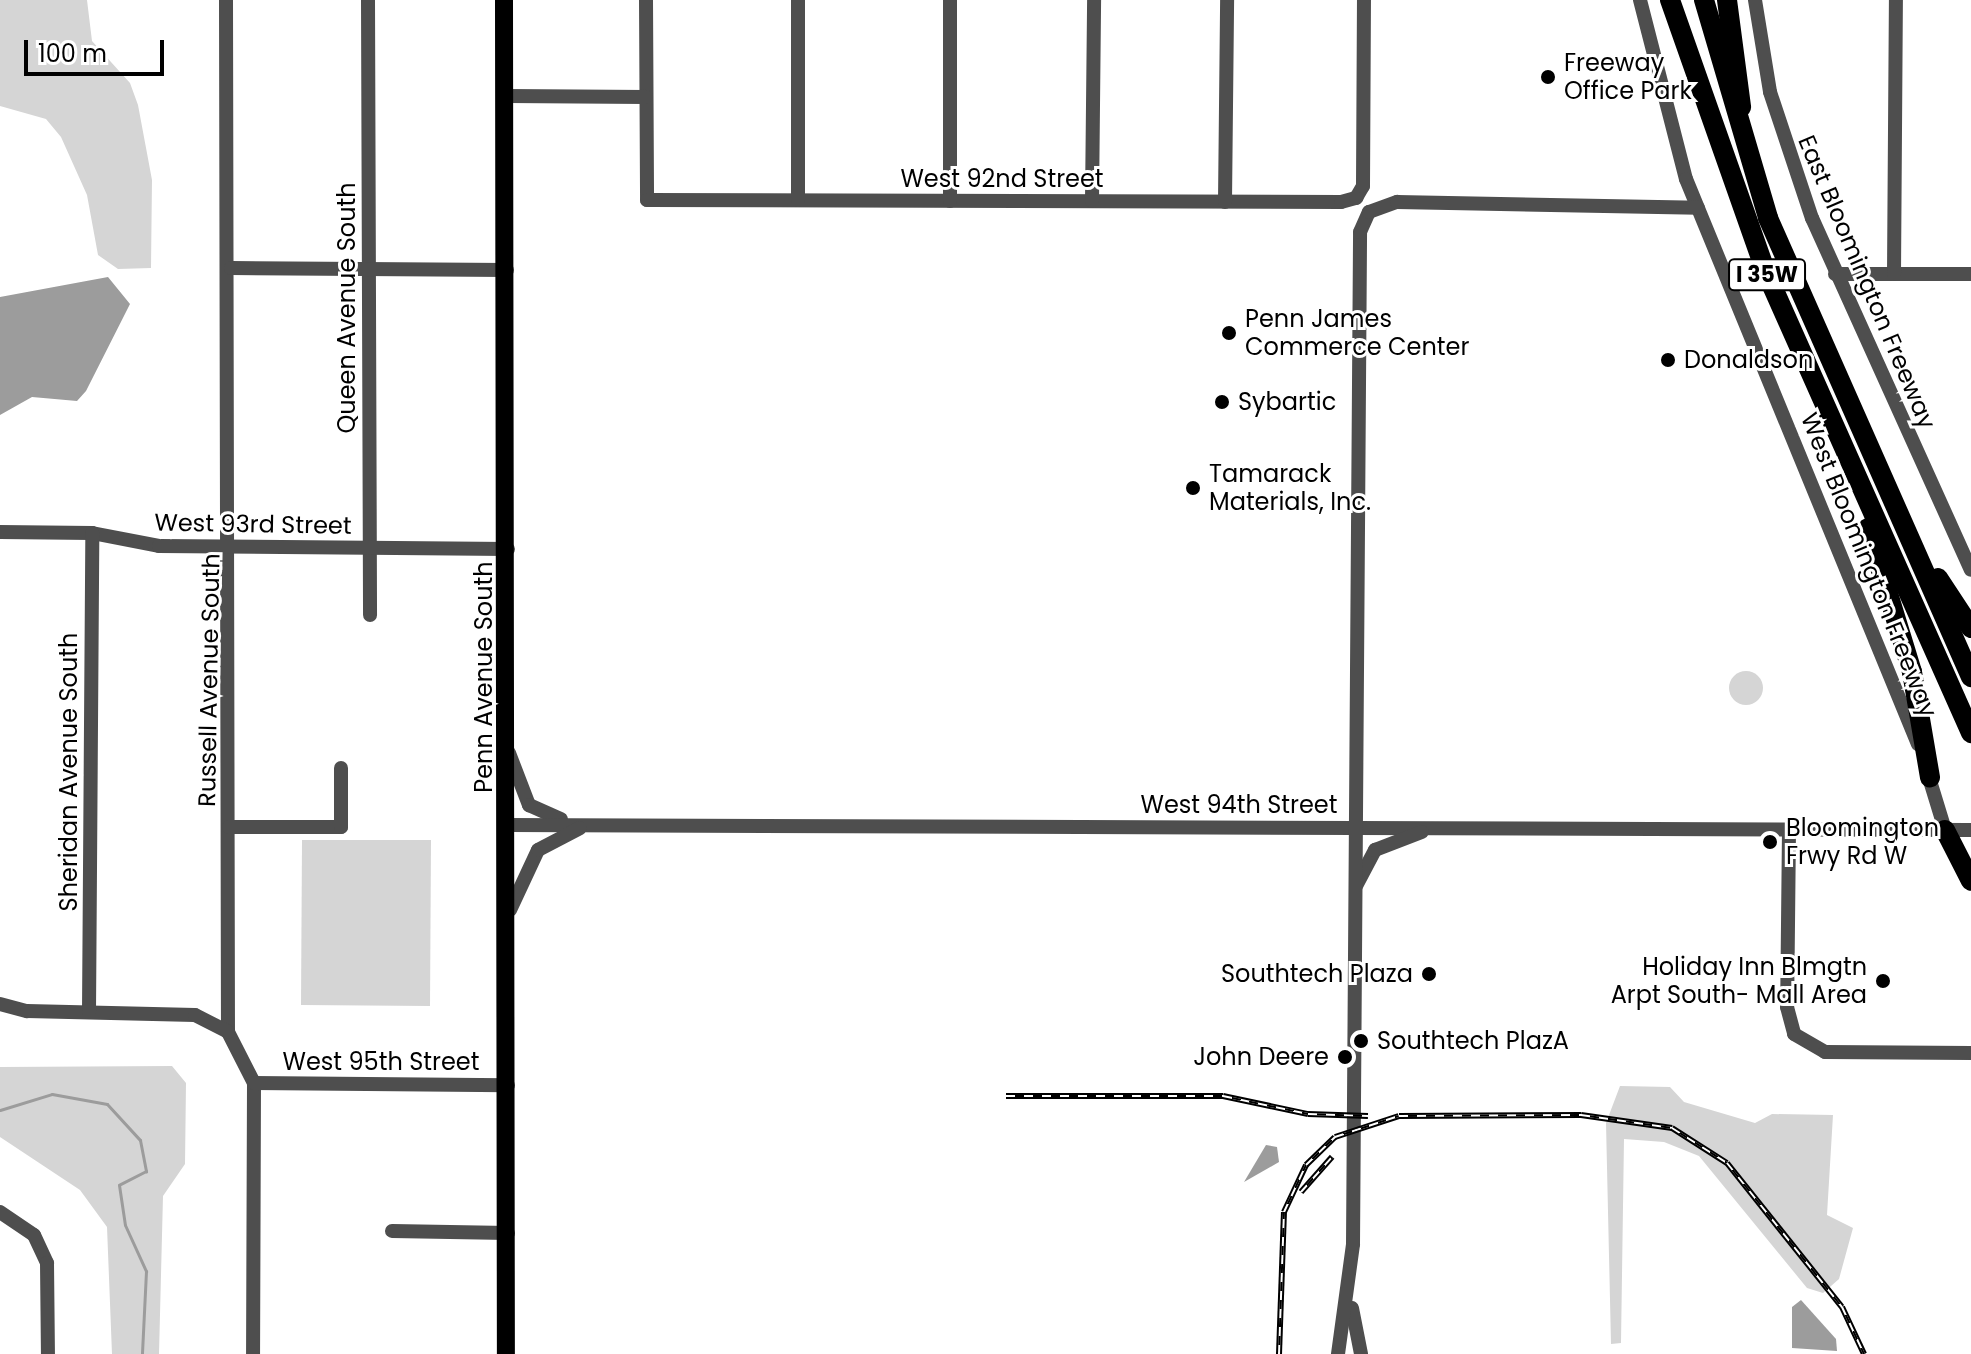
<!DOCTYPE html>
<style>
body{margin:0}
#map{position:relative;width:1971px;height:1354px;overflow:hidden;background:#fff;font-family:Poppins,sans-serif}
div>[style]{position:absolute}
.green>*{inset:0;background:#d5d5d5}
.round{border-radius:50%}
.water>*{inset:0;background:#9c9c9c}
.stream>*{height:3px;margin:-1.5px;padding:0 1.5px;transform-origin:1.5px;border-radius:1.5px;background:#9c9c9c}
.minor>*{height:14px;margin:-7px;padding:0 7px;transform-origin:7px;border-radius:7px;background:#4e4e4e}
.major>*{height:18px;margin:-9px;padding:0 9px;transform-origin:9px;border-radius:9px;background:#000}
.highway>*{height:20px;margin:-10px;padding:0 10px;transform-origin:10px;border-radius:10px;background:#000}
.rail>*{height:6px;margin-top:-3px;transform-origin:0;background:repeating-linear-gradient(90deg,#fff 0 9px,#000 0 18px);box-sizing:border-box;border-block:2px solid #000}
.dots>*{width:22px;height:22px;translate:-50% -50%;box-sizing:border-box;border:4px solid #fff;border-radius:50%}
span{translate:-50% -50%;white-space:nowrap;text-align:center;line-height:1.15;-webkit-text-stroke:6px #fff;paint-order:stroke}
.shield-label span{padding:2px 6px;background:#fff;border:2px solid;border-radius:6px;-webkit-text-stroke-width:0}
.shield-label{font-size:22px;color:#000;font-weight:700}
.poi-label{font-size:24px;color:#000}
.left{translate:0 -50%;text-align:left}
.right{translate:-100% -50%;text-align:right}
.street-label{font-size:24px;color:#000}
.scale{position:absolute;left:24px;top:40px;width:140px;height:36px;box-sizing:border-box;border:4px solid #000;border-top:0;padding-left:10px;font-size:24px;line-height:28px;white-space:nowrap;color:#000;-webkit-text-stroke:6px #fff;paint-order:stroke}
</style>
<div id="map">
<div class="green">
<i style="clip-path:polygon(0 0,87px 0,92px 41px,130px 83px,138px 105px,152px 180px,151px 268px,118px 269px,98px 255px,87px 195px,61px 137px,46px 119px,0 106px)"></i>
<i class="round" style="left:1729px;top:671px;width:34px;height:34px"></i>
<i style="clip-path:polygon(302px 840px,431px 840px,430px 1006px,301px 1005px)"></i>
<i style="clip-path:polygon(172px 1066px,186px 1083px,185px 1164px,163px 1196px,159px 1354px,112px 1354px,107px 1227px,80px 1190px,0 1137px,0 1067px)"></i>
<i style="clip-path:polygon(1620px 1086px,1670px 1087px,1684px 1102px,1755px 1123px,1772px 1114px,1833px 1115px,1827px 1215px,1853px 1228px,1839px 1279px,1823px 1293px,1807px 1288px,1699px 1156px,1664px 1142px,1624px 1139px,1621px 1343px,1611px 1344px,1606px 1123px)"></i>
</div>
<div class="water">
<i style="clip-path:polygon(108px 277px,130px 304px,86px 391px,77px 401px,32px 397px,0 415px,0 297px)"></i>
<i style="clip-path:polygon(1266px 1145px,1277px 1147px,1279px 1162px,1244px 1182px)"></i>
<i style="clip-path:polygon(1801px 1300px,1836px 1339px,1837px 1351px,1792px 1348px,1792px 1307px)"></i>
</div>
<div class="stream">
<i style="left:0;top:1110px;width:54px;rotate:-17.1deg"></i>
<i style="left:52px;top:1094px;width:56px;rotate:10.3deg"></i>
<i style="left:107px;top:1104px;width:49px;rotate:47.5deg"></i>
<i style="left:140px;top:1140px;width:32px;rotate:79deg"></i>
<i style="left:146px;top:1171px;width:30px;rotate:153deg"></i>
<i style="left:119px;top:1185px;width:40px;rotate:81.5deg"></i>
<i style="left:125px;top:1225px;width:51px;rotate:65.5deg"></i>
<i style="left:146px;top:1271px;width:83px;rotate:92.8deg"></i>
</div>
<div class="minor">
<i style="left:226px;top:0;width:1032px;rotate:89.89deg"></i>
<i style="left:228px;top:1032px;width:57px;rotate:63deg"></i>
<i style="left:254px;top:1083px;width:271px;rotate:90.2deg"></i>
<i style="left:368px;top:0;width:615px;rotate:89.81deg"></i>
<i style="left:646px;top:0;width:200px;rotate:89.7deg"></i>
<i style="left:647px;top:200px;width:694px;rotate:0.17deg"></i>
<i style="left:1341px;top:202px;width:16px;rotate:-15deg"></i>
<i style="left:1356px;top:198px;width:14px;rotate:-60deg"></i>
<i style="left:1363px;top:186px;width:186px;rotate:-89.7deg"></i>
<i style="left:798px;top:0;width:200px;rotate:90deg"></i>
<i style="left:1640px;top:0;width:185px;rotate:75.6deg"></i>
<i style="left:1686px;top:179px;width:611px;rotate:67.68deg"></i>
<i style="left:1755px;top:0;width:93px;rotate:80.7deg"></i>
<i style="left:1770px;top:92px;width:133px;rotate:71.6deg"></i>
<i style="left:1812px;top:218px;width:386px;rotate:65.7deg"></i>
<i style="left:506px;top:96px;width:140px;rotate:0.4deg"></i>
<i style="left:950px;top:201px;width:201px;rotate:-90deg"></i>
<i style="left:1092px;top:201px;width:201px;rotate:-89.4deg"></i>
<i style="left:1225px;top:202px;width:202px;rotate:-89.4deg"></i>
<i style="left:231px;top:268px;width:276px;rotate:0.4deg"></i>
<i style="left:1835px;top:274px;width:136px"></i>
<i style="left:1894px;top:274px;width:274px;rotate:-89.6deg"></i>
<i style="left:0;top:532px;width:92px;rotate:0.6deg"></i>
<i style="left:92px;top:533px;width:68px;rotate:11deg"></i>
<i style="left:159px;top:546px;width:349px;rotate:0.5deg"></i>
<i style="left:509px;top:753px;width:56px;rotate:69deg"></i>
<i style="left:529px;top:805px;width:35px;rotate:24deg"></i>
<i style="left:1927px;top:771px;width:62px;rotate:73deg"></i>
<i style="left:508px;top:825px;width:1463px;rotate:0.2deg"></i>
<i style="left:229px;top:827px;width:112px"></i>
<i style="left:341px;top:827px;width:59px;rotate:-90deg"></i>
<i style="left:1789px;top:829px;width:178px;rotate:90.6deg"></i>
<i style="left:1787px;top:1007px;width:28px;rotate:75deg"></i>
<i style="left:1794px;top:1034px;width:36px;rotate:30deg"></i>
<i style="left:1825px;top:1052px;width:146px;rotate:0.4deg"></i>
<i style="left:1356px;top:886px;width:41px;rotate:-62.2deg"></i>
<i style="left:1375px;top:850px;width:50px;rotate:-21deg"></i>
<i style="left:510px;top:910px;width:66px;rotate:-65deg"></i>
<i style="left:538px;top:850px;width:47px;rotate:-27.6deg"></i>
<i style="left:0;top:1004px;width:28px;rotate:15deg"></i>
<i style="left:27px;top:1011px;width:168px;rotate:1.4deg"></i>
<i style="left:195px;top:1015px;width:37px;rotate:27deg"></i>
<i style="left:89px;top:1012px;width:479px;rotate:-89.6deg"></i>
<i style="left:254px;top:1083px;width:254px;rotate:0.5deg"></i>
<i style="left:0;top:1212px;width:41px;rotate:34.1deg"></i>
<i style="left:34px;top:1235px;width:31px;rotate:65deg"></i>
<i style="left:47px;top:1263px;width:91px;rotate:89.4deg"></i>
<i style="left:392px;top:1231px;width:116px;rotate:1deg"></i>
<i style="left:1352px;top:1308px;width:47px;rotate:78.9deg"></i>
<i style="left:1338px;top:1354px;width:111px;rotate:-82.2deg"></i>
<i style="left:1353px;top:1244px;width:1012px;rotate:-89.6deg"></i>
<i style="left:1360px;top:232px;width:22px;rotate:-66deg"></i>
<i style="left:1369px;top:212px;width:30px;rotate:-20deg"></i>
<i style="left:1397px;top:202px;width:301px;rotate:1.1deg"></i>
</div>
<div class="major">
<i style="left:504px;top:0;width:1354px;rotate:89.92deg"></i>
</div>
<div class="highway">
<i style="left:1670px;top:0;width:286px;rotate:70.6deg"></i>
<i style="left:1765px;top:270px;width:507px;rotate:66.01deg"></i>
<i style="left:1704px;top:0;width:227px;rotate:73.6deg"></i>
<i style="left:1768px;top:218px;width:502px;rotate:66.14deg"></i>
<i style="left:1727px;top:0;width:108px;rotate:82.5deg"></i>
<i style="left:1868px;top:528px;width:151px;rotate:73deg"></i>
<i style="left:1912px;top:672px;width:107px;rotate:80.3deg"></i>
<i style="left:1938px;top:578px;width:60px;rotate:56.6deg"></i>
<i style="left:1945px;top:830px;width:57px;rotate:63deg"></i>
</div>
<div class="rail">
<i style="left:1006px;top:1096px;width:217px"></i>
<i style="left:1223px;top:1096px;width:87px;rotate:12deg"></i>
<i style="left:1308px;top:1114px;width:60px;rotate:1.9deg"></i>
<i style="left:1301px;top:1192px;width:47px;rotate:-48.5deg"></i>
<i style="left:1279px;top:1354px;width:142px;rotate:-88deg"></i>
<i style="left:1284px;top:1212px;width:52px;rotate:-64.9deg"></i>
<i style="left:1306px;top:1165px;width:40px;rotate:-44deg"></i>
<i style="left:1335px;top:1137px;width:67px;rotate:-18.2deg"></i>
<i style="left:1399px;top:1116px;width:182px;rotate:-0.3deg"></i>
<i style="left:1581px;top:1115px;width:92px;rotate:8.1deg"></i>
<i style="left:1672px;top:1128px;width:65px;rotate:32.5deg"></i>
<i style="left:1727px;top:1163px;width:184px;rotate:51.4deg"></i>
<i style="left:1842px;top:1307px;width:52px;rotate:64.9deg"></i>
</div>
<div class="dots">
<i style="left:1548px;top:77px;background:#000"></i>
<i style="left:1229px;top:333px;background:#000"></i>
<i style="left:1668px;top:360px;background:#000"></i>
<i style="left:1222px;top:402px;background:#000"></i>
<i style="left:1193px;top:488px;background:#000"></i>
<i style="left:1770px;top:842px;background:#000"></i>
<i style="left:1429px;top:974px;background:#000"></i>
<i style="left:1883px;top:981px;background:#000"></i>
<i style="left:1361px;top:1041px;background:#000"></i>
<i style="left:1345px;top:1057px;background:#000"></i>
</div>
<div class="shield-label">
<span style="left:1767px;top:275px">I 35W</span>
</div>
<div class="poi-label">
<span class="left" style="left:1564px;top:77px">Freeway<br>Office Park</span>
<span class="left" style="left:1245px;top:333px">Penn James<br>Commerce Center</span>
<span class="left" style="left:1684px;top:360px">Donaldson</span>
<span class="left" style="left:1238px;top:402px">Sybartic</span>
<span class="left" style="left:1209px;top:488px">Tamarack<br>Materials, Inc.</span>
<span class="left" style="left:1786px;top:842px">Bloomington<br>Frwy Rd W</span>
<span class="right" style="left:1867px;top:981px">Holiday Inn Blmgtn<br>Arpt South- Mall Area</span>
<span class="right" style="left:1413px;top:974px">Southtech Plaza</span>
<span class="left" style="left:1377px;top:1041px">Southtech PlazA</span>
<span class="right" style="left:1329px;top:1057px">John Deere</span>
</div>
<div class="street-label">
<span style="left:1002px;top:179px">West 92nd Street</span>
<span style="left:1867px;top:282px;rotate:67deg">East Bloomington Freeway</span>
<span style="left:347px;top:308px;rotate:-90deg">Queen Avenue South</span>
<span style="left:253px;top:524px;rotate:1deg">West 93rd Street</span>
<span style="left:1869px;top:565px;rotate:68deg">West Bloomington Freeway</span>
<span style="left:484px;top:677px;rotate:-90deg">Penn Avenue South</span>
<span style="left:209px;top:680px;rotate:-89deg">Russell Avenue South</span>
<span style="left:69px;top:772px;rotate:-90deg">Sheridan Avenue South</span>
<span style="left:1239px;top:805px">West 94th Street</span>
<span style="left:381px;top:1062px">West 95th Street</span>
</div>
<div class="scale">100 m</div>
</div>
